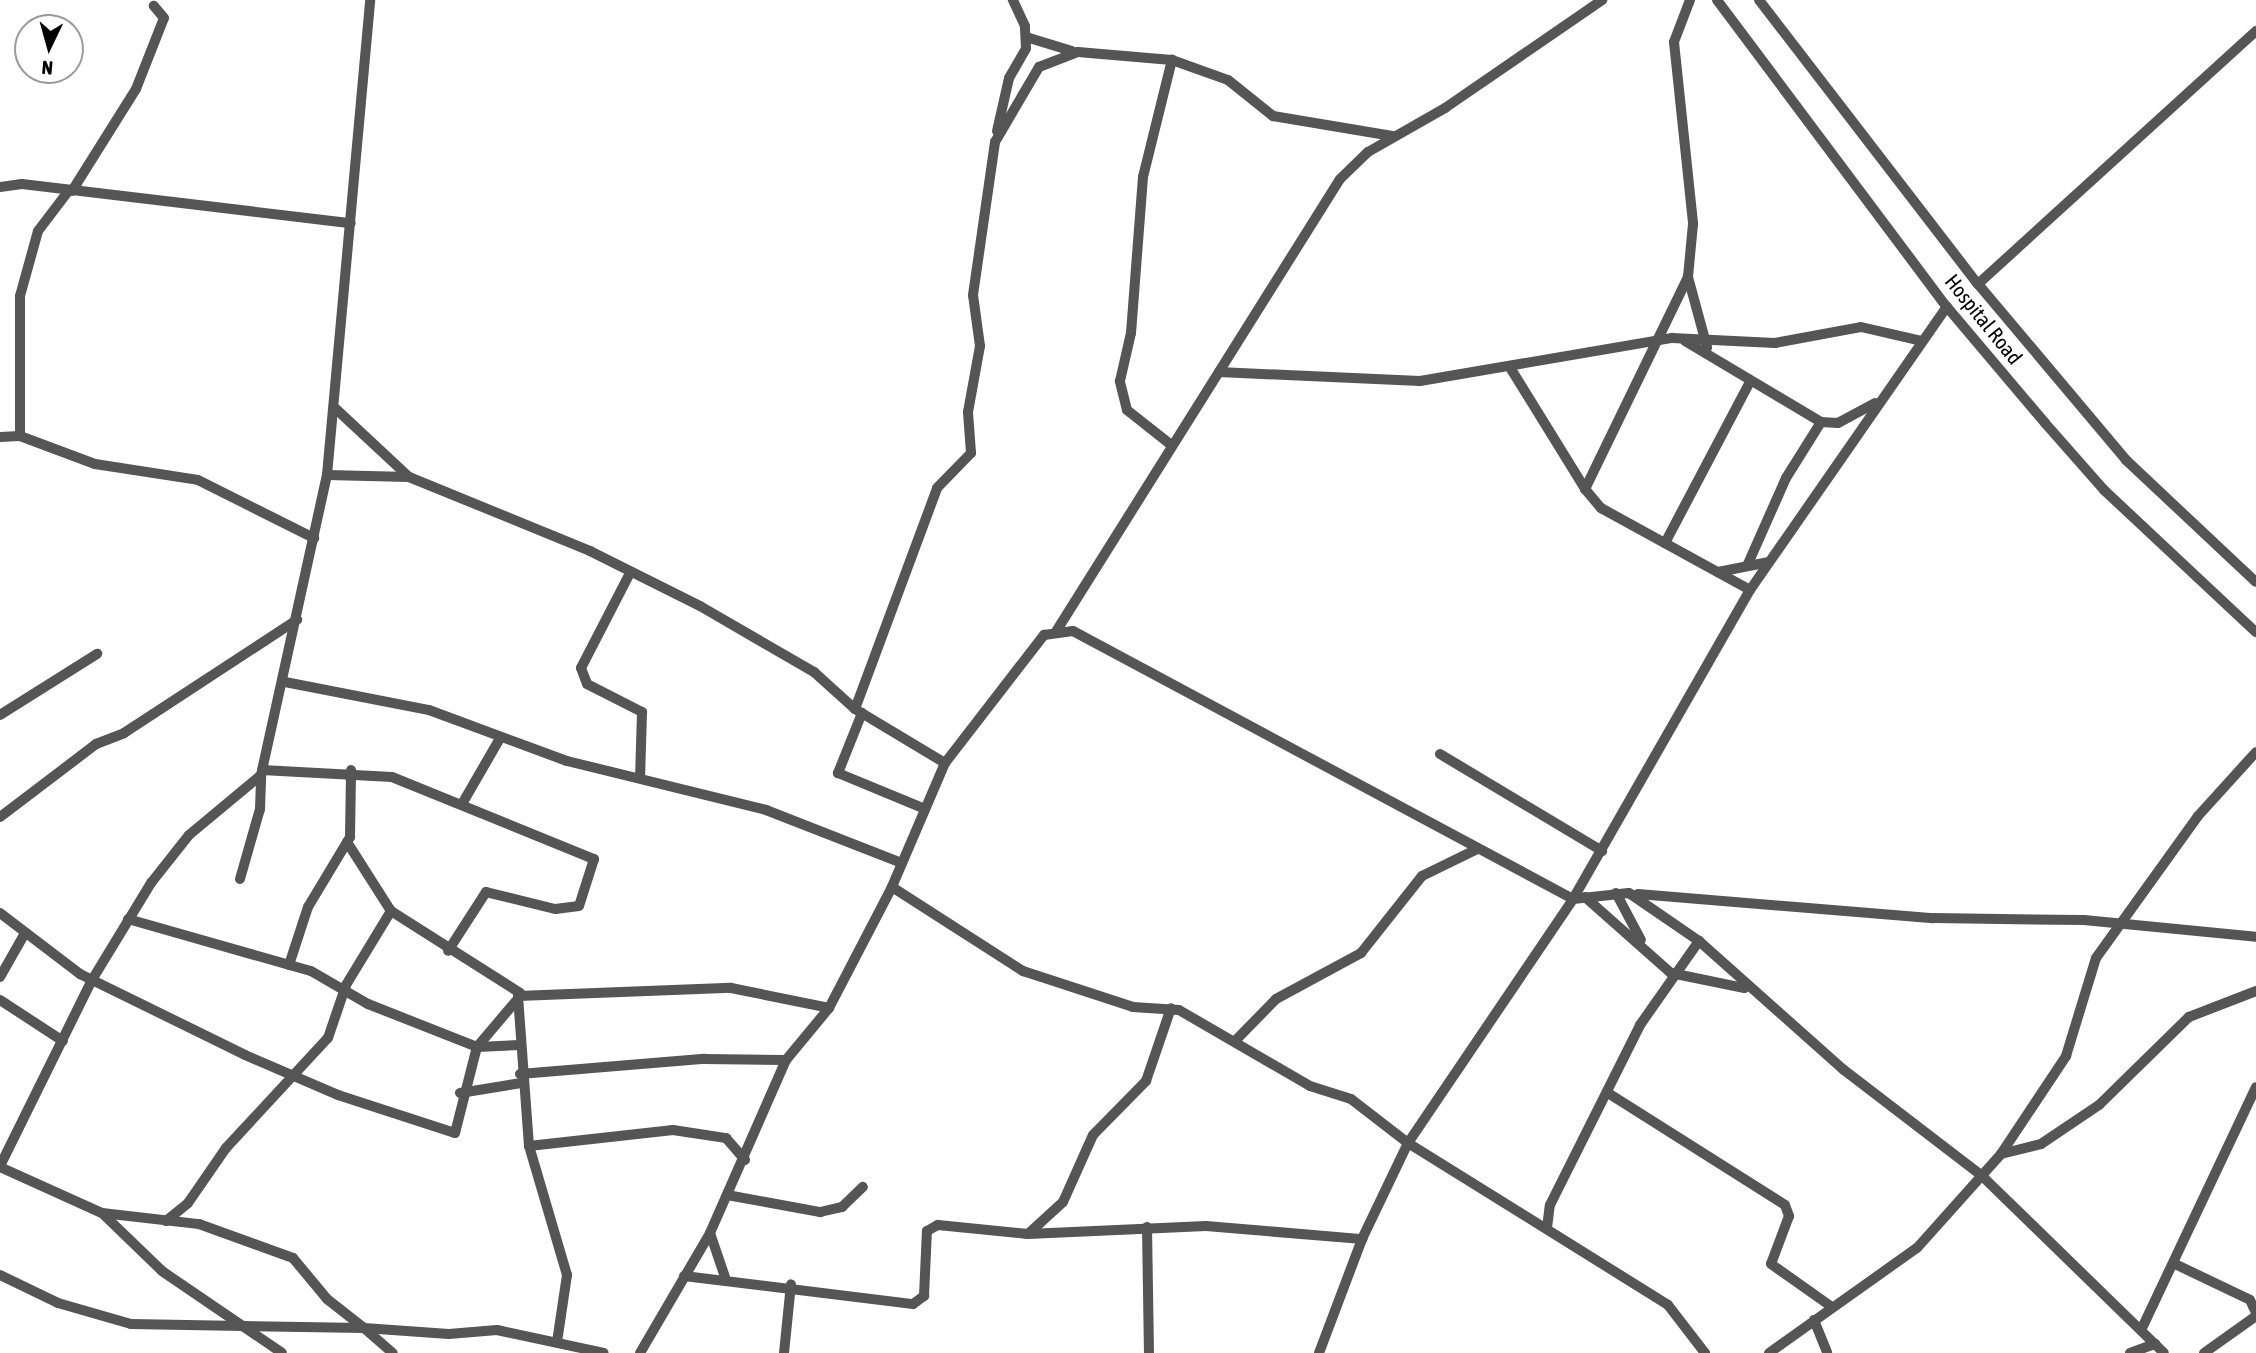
<!DOCTYPE html>
<style>
body{margin:0}
#map{position:relative;width:2256px;height:1353px;overflow:hidden;background:#fff;font-family:"Asap Condensed",sans-serif}
div>[style]{position:absolute}
.minor>*{height:10px;margin:-5px;padding:0 5px;transform-origin:5px;border-radius:5px;background:#555}
span{translate:-50% -50%;white-space:nowrap;text-align:center;line-height:1.15;-webkit-text-stroke:7px #fff;paint-order:stroke}
.street-label{font-size:21px;color:#000}
.north{position:absolute;left:14px;top:14px;width:70px;height:70px;box-sizing:border-box;background:#fff;border:2px solid #999;border-radius:50%;rotate:185deg;font-size:19px;font-weight:700;line-height:28px;text-align:center;color:#000}
.north::after{content:'';display:block;margin:auto;width:24px;height:32px;background:#000;clip-path:polygon(50% 0,100% 100%,50% 72%,0 100%)}
</style>
<div id="map">
<div class="minor">
<i style="left:1690px;top:0;width:45px;rotate:110.9deg"></i>
<i style="left:1674px;top:42px;width:183px;rotate:84deg"></i>
<i style="left:1693px;top:224px;width:53px;rotate:95.4deg"></i>
<i style="left:1688px;top:277px;width:236px;rotate:115.9deg"></i>
<i style="left:1585px;top:489px;width:25px;rotate:50deg"></i>
<i style="left:1601px;top:508px;width:170px;rotate:28.8deg"></i>
<i style="left:1717px;top:0;width:384px;rotate:53.2deg"></i>
<i style="left:1947px;top:307px;width:152px;rotate:49.8deg"></i>
<i style="left:2045px;top:423px;width:89px;rotate:48.6deg"></i>
<i style="left:2104px;top:490px;width:208px;rotate:43.1deg"></i>
<i style="left:1759px;top:0;width:359px;rotate:52.4deg"></i>
<i style="left:1978px;top:284px;width:230px;rotate:49.9deg"></i>
<i style="left:2126px;top:460px;width:178px;rotate:43.2deg"></i>
<i style="left:1026px;top:37px;width:48px;rotate:16.9deg"></i>
<i style="left:997px;top:131px;width:54px;rotate:-77.2deg"></i>
<i style="left:1009px;top:78px;width:34px;rotate:-60deg"></i>
<i style="left:1026px;top:48px;width:22px;rotate:-93deg"></i>
<i style="left:1025px;top:26px;width:29px;rotate:-115deg"></i>
<i style="left:0;top:187px;width:22px;rotate:-8deg"></i>
<i style="left:22px;top:184px;width:331px;rotate:6.8deg"></i>
<i style="left:72px;top:191px;width:120px;rotate:-57.9deg"></i>
<i style="left:136px;top:89px;width:76px;rotate:-68.5deg"></i>
<i style="left:164px;top:18px;width:16px;rotate:-130deg"></i>
<i style="left:1688px;top:277px;width:73px;rotate:74.8deg"></i>
<i style="left:1978px;top:284px;width:376px;rotate:-42.3deg"></i>
<i style="left:1685px;top:341px;width:158px;rotate:30.8deg"></i>
<i style="left:1821px;top:422px;width:17px;rotate:3deg"></i>
<i style="left:1838px;top:423px;width:42px;rotate:-28.4deg"></i>
<i style="left:1511px;top:369px;width:141px;rotate:58.3deg"></i>
<i style="left:1219px;top:372px;width:201px;rotate:2.6deg"></i>
<i style="left:1420px;top:381px;width:256px;rotate:-9.7deg"></i>
<i style="left:1672px;top:338px;width:103px;rotate:2.8deg"></i>
<i style="left:1775px;top:343px;width:87px;rotate:-10.5deg"></i>
<i style="left:1861px;top:327px;width:63px;rotate:12.9deg"></i>
<i style="left:336px;top:409px;width:100px;rotate:43deg"></i>
<i style="left:409px;top:477px;width:196px;rotate:22.2deg"></i>
<i style="left:590px;top:551px;width:123px;rotate:26.6deg"></i>
<i style="left:700px;top:606px;width:132px;rotate:30.1deg"></i>
<i style="left:814px;top:672px;width:55px;rotate:42.1deg"></i>
<i style="left:855px;top:709px;width:105px;rotate:31deg"></i>
<i style="left:20px;top:436px;width:140px;rotate:-90deg"></i>
<i style="left:20px;top:296px;width:67px;rotate:-74.5deg"></i>
<i style="left:38px;top:231px;width:48px;rotate:-52.7deg"></i>
<i style="left:0;top:437px;width:20px;rotate:-3deg"></i>
<i style="left:20px;top:436px;width:80px;rotate:20.5deg"></i>
<i style="left:95px;top:464px;width:104px;rotate:8.8deg"></i>
<i style="left:198px;top:480px;width:130px;rotate:26.6deg"></i>
<i style="left:1170px;top:444px;width:55px;rotate:-141.7deg"></i>
<i style="left:1127px;top:410px;width:30px;rotate:-104deg"></i>
<i style="left:1120px;top:381px;width:49px;rotate:-77.1deg"></i>
<i style="left:1131px;top:333px;width:156px;rotate:-85.6deg"></i>
<i style="left:1143px;top:177px;width:121px;rotate:-76.1deg"></i>
<i style="left:327px;top:475px;width:82px;rotate:1.4deg"></i>
<i style="left:1665px;top:543px;width:180px;rotate:-62.2deg"></i>
<i style="left:1747px;top:566px;width:96px;rotate:-66.1deg"></i>
<i style="left:1786px;top:478px;width:66px;rotate:-58deg"></i>
<i style="left:1718px;top:572px;width:52px;rotate:-11.1deg"></i>
<i style="left:630px;top:573px;width:107px;rotate:117.3deg"></i>
<i style="left:581px;top:668px;width:17px;rotate:69deg"></i>
<i style="left:587px;top:684px;width:62px;rotate:27deg"></i>
<i style="left:642px;top:712px;width:66px;rotate:91.7deg"></i>
<i style="left:1057px;top:630px;width:532px;rotate:-57.89deg"></i>
<i style="left:1340px;top:179px;width:39px;rotate:-44deg"></i>
<i style="left:1368px;top:152px;width:89px;rotate:-29.7deg"></i>
<i style="left:1445px;top:108px;width:191px;rotate:-34.5deg"></i>
<i style="left:285px;top:682px;width:147px;rotate:11deg"></i>
<i style="left:429px;top:710px;width:147px;rotate:20.3deg"></i>
<i style="left:567px;top:761px;width:205px;rotate:13.8deg"></i>
<i style="left:766px;top:810px;width:146px;rotate:21.3deg"></i>
<i style="left:855px;top:709px;width:236px;rotate:-69.6deg"></i>
<i style="left:937px;top:488px;width:49px;rotate:-45.8deg"></i>
<i style="left:971px;top:453px;width:41px;rotate:-94.2deg"></i>
<i style="left:968px;top:412px;width:67px;rotate:-79.7deg"></i>
<i style="left:980px;top:346px;width:51px;rotate:-97.8deg"></i>
<i style="left:973px;top:295px;width:155px;rotate:-81.8deg"></i>
<i style="left:995px;top:142px;width:87px;rotate:-59.6deg"></i>
<i style="left:1039px;top:67px;width:42px;rotate:-21deg"></i>
<i style="left:1078px;top:52px;width:94px;rotate:4.9deg"></i>
<i style="left:1172px;top:60px;width:59px;rotate:19.7deg"></i>
<i style="left:1228px;top:80px;width:58px;rotate:38.7deg"></i>
<i style="left:1273px;top:116px;width:121px;rotate:9.5deg"></i>
<i style="left:862px;top:713px;width:65px;rotate:111.8deg"></i>
<i style="left:838px;top:773px;width:94px;rotate:22.5deg"></i>
<i style="left:0;top:715px;width:115px;rotate:-32.2deg"></i>
<i style="left:1440px;top:754px;width:189px;rotate:30.9deg"></i>
<i style="left:262px;top:770px;width:130px;rotate:3.1deg"></i>
<i style="left:392px;top:777px;width:218px;rotate:22.1deg"></i>
<i style="left:594px;top:859px;width:49px;rotate:107.7deg"></i>
<i style="left:579px;top:906px;width:24px;rotate:173deg"></i>
<i style="left:555px;top:909px;width:71px;rotate:-166.2deg"></i>
<i style="left:486px;top:892px;width:70px;rotate:122.8deg"></i>
<i style="left:462px;top:804px;width:74px;rotate:-60deg"></i>
<i style="left:0;top:817px;width:121px;rotate:-37.2deg"></i>
<i style="left:96px;top:744px;width:30px;rotate:-21deg"></i>
<i style="left:124px;top:733px;width:207px;rotate:-33.2deg"></i>
<i style="left:347px;top:842px;width:82px;rotate:57.5deg"></i>
<i style="left:391px;top:911px;width:153px;rotate:32.4deg"></i>
<i style="left:240px;top:879px;width:73px;rotate:-74.1deg"></i>
<i style="left:260px;top:809px;width:34px;rotate:-88deg"></i>
<i style="left:892px;top:887px;width:156px;rotate:32.7deg"></i>
<i style="left:1023px;top:971px;width:116px;rotate:18.1deg"></i>
<i style="left:1133px;top:1007px;width:46px;rotate:3.7deg"></i>
<i style="left:1179px;top:1010px;width:151px;rotate:30.1deg"></i>
<i style="left:1310px;top:1086px;width:43px;rotate:17.6deg"></i>
<i style="left:1351px;top:1099px;width:72px;rotate:37.7deg"></i>
<i style="left:1408px;top:1143px;width:306px;rotate:31.9deg"></i>
<i style="left:1668px;top:1305px;width:61px;rotate:52.4deg"></i>
<i style="left:1616px;top:893px;width:53px;rotate:62deg"></i>
<i style="left:1638px;top:894px;width:296px;rotate:4.7deg"></i>
<i style="left:1933px;top:918px;width:151px;rotate:0.8deg"></i>
<i style="left:2084px;top:920px;width:173px;rotate:5.6deg"></i>
<i style="left:1585px;top:897px;width:115px;rotate:41.5deg"></i>
<i style="left:1671px;top:973px;width:75px;rotate:11.6deg"></i>
<i style="left:0;top:913px;width:101px;rotate:37.3deg"></i>
<i style="left:80px;top:974px;width:184px;rotate:26.1deg"></i>
<i style="left:245px;top:1055px;width:101px;rotate:23.3deg"></i>
<i style="left:338px;top:1095px;width:123px;rotate:18deg"></i>
<i style="left:455px;top:1133px;width:89px;rotate:-75.7deg"></i>
<i style="left:477px;top:1047px;width:60px;rotate:-49.7deg"></i>
<i style="left:128px;top:919px;width:190px;rotate:15.9deg"></i>
<i style="left:311px;top:971px;width:66px;rotate:30.1deg"></i>
<i style="left:368px;top:1004px;width:117px;rotate:21.5deg"></i>
<i style="left:477px;top:1047px;width:42px;rotate:-2.7deg"></i>
<i style="left:289px;top:965px;width:61px;rotate:-71.9deg"></i>
<i style="left:308px;top:907px;width:82px;rotate:-59deg"></i>
<i style="left:350px;top:837px;width:67px;rotate:-89.1deg"></i>
<i style="left:0;top:977px;width:51px;rotate:-60.4deg"></i>
<i style="left:0;top:1000px;width:75px;rotate:33.1deg"></i>
<i style="left:1236px;top:1040px;width:57px;rotate:-45.7deg"></i>
<i style="left:1276px;top:999px;width:97px;rotate:-28.4deg"></i>
<i style="left:1361px;top:953px;width:98px;rotate:-51.6deg"></i>
<i style="left:1422px;top:876px;width:61px;rotate:-26.1deg"></i>
<i style="left:520px;top:1074px;width:185px;rotate:-4.7deg"></i>
<i style="left:704px;top:1059px;width:82px;rotate:0.7deg"></i>
<i style="left:460px;top:1093px;width:62px;rotate:-9.3deg"></i>
<i style="left:1608px;top:1093px;width:209px;rotate:32.3deg"></i>
<i style="left:1785px;top:1205px;width:12px;rotate:70deg"></i>
<i style="left:1789px;top:1216px;width:51px;rotate:110.6deg"></i>
<i style="left:1771px;top:1264px;width:75px;rotate:35.2deg"></i>
<i style="left:529px;top:1146px;width:145px;rotate:-6.3deg"></i>
<i style="left:673px;top:1130px;width:54px;rotate:8.6deg"></i>
<i style="left:726px;top:1138px;width:29px;rotate:49deg"></i>
<i style="left:2001px;top:1154px;width:41px;rotate:-14deg"></i>
<i style="left:2041px;top:1144px;width:70px;rotate:-33.9deg"></i>
<i style="left:2099px;top:1105px;width:126px;rotate:-44.4deg"></i>
<i style="left:2189px;top:1017px;width:72px;rotate:-21.2deg"></i>
<i style="left:0;top:1166px;width:208px;rotate:-63.7deg"></i>
<i style="left:92px;top:980px;width:114px;rotate:-58.7deg"></i>
<i style="left:151px;top:883px;width:61px;rotate:-51.6deg"></i>
<i style="left:189px;top:835px;width:94px;rotate:-39.8deg"></i>
<i style="left:261px;top:775px;width:307px;rotate:-77.6deg"></i>
<i style="left:327px;top:475px;width:477px;rotate:-84.8deg"></i>
<i style="left:0;top:1167px;width:112px;rotate:24.3deg"></i>
<i style="left:102px;top:1213px;width:98px;rotate:6.5deg"></i>
<i style="left:199px;top:1224px;width:100px;rotate:19.9deg"></i>
<i style="left:293px;top:1258px;width:53px;rotate:50.3deg"></i>
<i style="left:327px;top:1299px;width:47px;rotate:38.1deg"></i>
<i style="left:364px;top:1328px;width:85px;rotate:4deg"></i>
<i style="left:449px;top:1334px;width:48px;rotate:-4.8deg"></i>
<i style="left:497px;top:1330px;width:109px;rotate:12.1deg"></i>
<i style="left:727px;top:1195px;width:95px;rotate:10.4deg"></i>
<i style="left:820px;top:1212px;width:23px;rotate:-13deg"></i>
<i style="left:842px;top:1207px;width:29px;rotate:-44deg"></i>
<i style="left:102px;top:1213px;width:83px;rotate:44deg"></i>
<i style="left:162px;top:1271px;width:145px;rotate:34.3deg"></i>
<i style="left:166px;top:1221px;width:28px;rotate:-39deg"></i>
<i style="left:188px;top:1203px;width:67px;rotate:-55.4deg"></i>
<i style="left:226px;top:1148px;width:150px;rotate:-47.2deg"></i>
<i style="left:328px;top:1038px;width:56px;rotate:-71.2deg"></i>
<i style="left:346px;top:985px;width:87px;rotate:-58.7deg"></i>
<i style="left:1147px;top:1227px;width:126px;rotate:89.1deg"></i>
<i style="left:1547px;top:1228px;width:23px;rotate:-83deg"></i>
<i style="left:1550px;top:1205px;width:201px;rotate:-63.4deg"></i>
<i style="left:1640px;top:1025px;width:103px;rotate:-54.9deg"></i>
<i style="left:1699px;top:941px;width:194px;rotate:41.7deg"></i>
<i style="left:1844px;top:1070px;width:173px;rotate:37.5deg"></i>
<i style="left:1981px;top:1175px;width:255px;rotate:44.2deg"></i>
<i style="left:710px;top:1233px;width:46px;rotate:71.2deg"></i>
<i style="left:1028px;top:1234px;width:47px;rotate:-42.4deg"></i>
<i style="left:1063px;top:1202px;width:73px;rotate:-65.9deg"></i>
<i style="left:1093px;top:1135px;width:76px;rotate:-45.5deg"></i>
<i style="left:1146px;top:1081px;width:77px;rotate:-71.1deg"></i>
<i style="left:2175px;top:1264px;width:83px;rotate:25.6deg"></i>
<i style="left:2250px;top:1300px;width:14px;rotate:65deg"></i>
<i style="left:0;top:1275px;width:64px;rotate:25.8deg"></i>
<i style="left:58px;top:1303px;width:76px;rotate:16deg"></i>
<i style="left:131px;top:1324px;width:233px;rotate:1deg"></i>
<i style="left:364px;top:1328px;width:38px;rotate:41deg"></i>
<i style="left:684px;top:1276px;width:231px;rotate:7deg"></i>
<i style="left:913px;top:1304px;width:14px;rotate:-36deg"></i>
<i style="left:924px;top:1296px;width:65px;rotate:-87.4deg"></i>
<i style="left:927px;top:1231px;width:13px;rotate:-29deg"></i>
<i style="left:938px;top:1225px;width:90px;rotate:5.7deg"></i>
<i style="left:1028px;top:1234px;width:178px;rotate:-2.6deg"></i>
<i style="left:1206px;top:1226px;width:157px;rotate:4.8deg"></i>
<i style="left:1814px;top:1320px;width:35px;rotate:68deg"></i>
<i style="left:2143px;top:1326px;width:264px;rotate:-64.7deg"></i>
<i style="left:557px;top:1342px;width:68px;rotate:-81.5deg"></i>
<i style="left:567px;top:1275px;width:134px;rotate:-106.4deg"></i>
<i style="left:529px;top:1146px;width:150px;rotate:-94.2deg"></i>
<i style="left:518px;top:996px;width:213px;rotate:-2.2deg"></i>
<i style="left:731px;top:988px;width:100px;rotate:11.5deg"></i>
<i style="left:640px;top:1353px;width:139px;rotate:-59.7deg"></i>
<i style="left:710px;top:1233px;width:189px;rotate:-66.3deg"></i>
<i style="left:786px;top:1060px;width:67px;rotate:-50.4deg"></i>
<i style="left:829px;top:1008px;width:134px;rotate:-62.5deg"></i>
<i style="left:891px;top:889px;width:137px;rotate:-66.8deg"></i>
<i style="left:945px;top:763px;width:162px;rotate:-52.3deg"></i>
<i style="left:1044px;top:635px;width:29px;rotate:-8deg"></i>
<i style="left:1073px;top:631px;width:567px;rotate:28.19deg"></i>
<i style="left:1573px;top:899px;width:356px;rotate:-60.2deg"></i>
<i style="left:1750px;top:590px;width:345px;rotate:-55.2deg"></i>
<i style="left:784px;top:1353px;width:69px;rotate:-84.2deg"></i>
<i style="left:1319px;top:1353px;width:122px;rotate:-69.3deg"></i>
<i style="left:1362px;top:1239px;width:106px;rotate:-64.4deg"></i>
<i style="left:1408px;top:1143px;width:295px;rotate:-55.9deg"></i>
<i style="left:1573px;top:899px;width:56px;rotate:-6.1deg"></i>
<i style="left:1629px;top:893px;width:85px;rotate:34.4deg"></i>
<i style="left:1769px;top:1353px;width:181px;rotate:-35.4deg"></i>
<i style="left:1917px;top:1248px;width:126px;rotate:-48.2deg"></i>
<i style="left:2001px;top:1154px;width:118px;rotate:-56.4deg"></i>
<i style="left:2066px;top:1056px;width:102px;rotate:-73deg"></i>
<i style="left:2096px;top:958px;width:175px;rotate:-54.3deg"></i>
<i style="left:2198px;top:816px;width:86px;rotate:-47.8deg"></i>
<i style="left:2130px;top:1353px;width:27px;rotate:-20deg"></i>
<i style="left:2204px;top:1353px;width:64px;rotate:-35.4deg"></i>
</div>
<div class="street-label">
<span style="left:1984px;top:319px;rotate:51deg">Hospital Road</span>
</div>
<div class="north">N</div>
</div>
